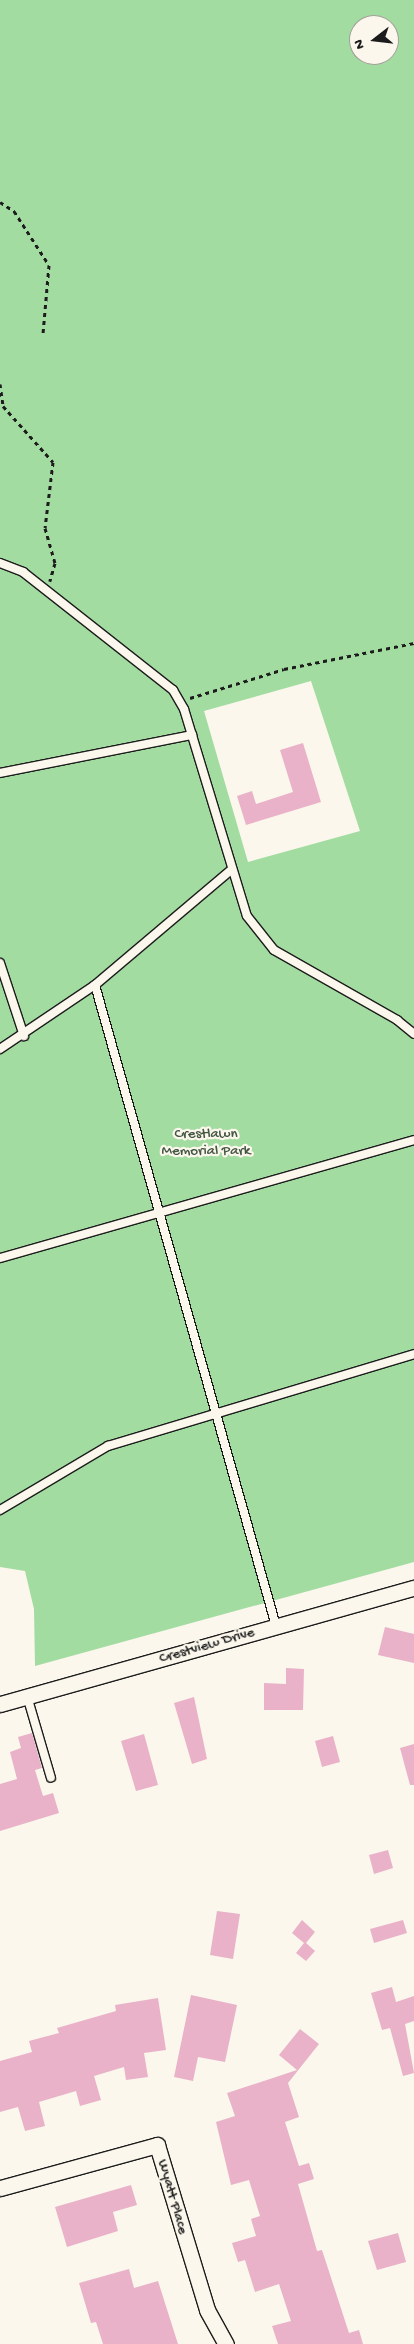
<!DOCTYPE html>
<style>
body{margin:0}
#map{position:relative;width:414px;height:2344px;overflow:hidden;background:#fbf7ec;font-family:"Gochi Hand",sans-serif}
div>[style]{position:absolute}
.green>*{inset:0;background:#a3dca1}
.building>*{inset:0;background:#e9b2c9}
.path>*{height:3px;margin-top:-1.5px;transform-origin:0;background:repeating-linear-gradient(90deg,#1c1c1c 0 4px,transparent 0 8px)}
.roads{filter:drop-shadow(1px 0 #1c1c1c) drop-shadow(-1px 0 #1c1c1c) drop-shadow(0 1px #1c1c1c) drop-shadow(0 -1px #1c1c1c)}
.service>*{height:8px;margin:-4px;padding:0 4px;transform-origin:4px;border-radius:4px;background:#fbf7ec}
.minor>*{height:15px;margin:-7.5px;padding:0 7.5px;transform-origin:7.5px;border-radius:7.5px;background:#fbf7ec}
span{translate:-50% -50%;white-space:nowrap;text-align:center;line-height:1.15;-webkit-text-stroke:4.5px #fbf7ec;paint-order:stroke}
.park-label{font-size:15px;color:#445644}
.street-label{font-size:15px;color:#1c1c1c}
.north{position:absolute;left:349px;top:15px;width:50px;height:50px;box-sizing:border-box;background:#fbf7ec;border:1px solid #a29f99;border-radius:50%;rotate:254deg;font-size:14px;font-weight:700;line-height:20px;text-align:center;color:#1c1c1c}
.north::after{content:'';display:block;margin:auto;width:18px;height:22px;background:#1c1c1c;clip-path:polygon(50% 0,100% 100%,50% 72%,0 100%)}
</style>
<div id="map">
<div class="green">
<i style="clip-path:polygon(evenodd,0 0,414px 0,414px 1562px,35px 1666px,34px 1609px,25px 1571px,0 1567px,0 0,359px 25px,389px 25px,389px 55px,359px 55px,359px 25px,0 0,311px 681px,360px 831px,248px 862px,204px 711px,311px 681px)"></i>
</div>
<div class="building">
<i style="clip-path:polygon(303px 743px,321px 802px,246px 825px,237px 796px,252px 791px,256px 804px,293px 792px,280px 750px)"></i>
<i style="clip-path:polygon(385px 1627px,414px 1634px,414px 1663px,378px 1655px)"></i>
<i style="clip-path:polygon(286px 1668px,304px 1669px,303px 1710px,264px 1710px,264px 1683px,286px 1684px)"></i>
<i style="clip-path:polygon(194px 1697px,207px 1759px,192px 1764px,174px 1703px)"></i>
<i style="clip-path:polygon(32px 1733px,42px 1768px,35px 1770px,43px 1796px,53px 1793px,59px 1813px,0 1831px,0 1784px,17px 1779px,10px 1752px,21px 1748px,18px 1737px)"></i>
<i style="clip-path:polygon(144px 1734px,158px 1785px,136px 1791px,121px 1741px)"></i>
<i style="clip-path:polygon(333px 1736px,340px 1762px,322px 1767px,315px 1741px)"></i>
<i style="clip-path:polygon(414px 1744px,414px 1785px,410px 1785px,400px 1748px)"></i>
<i style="clip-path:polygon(388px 1850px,393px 1868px,374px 1874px,369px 1855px)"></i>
<i style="clip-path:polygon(217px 1911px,240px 1914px,233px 1959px,210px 1955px)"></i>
<i style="clip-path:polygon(302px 1920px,315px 1932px,306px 1943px,315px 1951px,306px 1961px,296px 1953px,304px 1943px,292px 1933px)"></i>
<i style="clip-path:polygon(403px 1920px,407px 1933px,374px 1943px,370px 1929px)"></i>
<i style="clip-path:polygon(392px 1987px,396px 2002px,414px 1996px,414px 2021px,405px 2024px,414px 2073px,403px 2076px,390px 2028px,382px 2030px,371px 1993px)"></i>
<i style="clip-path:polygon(191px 1995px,237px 2005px,225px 2062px,198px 2057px,193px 2081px,174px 2077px)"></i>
<i style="clip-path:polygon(158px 1998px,166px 2050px,144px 2053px,148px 2077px,126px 2080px,124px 2067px,94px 2076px,101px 2100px,80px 2106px,76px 2091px,39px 2102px,45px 2126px,25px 2131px,18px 2107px,0 2112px,0 2061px,32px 2052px,29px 2041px,59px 2033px,57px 2028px,116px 2011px,115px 2005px)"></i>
<i style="clip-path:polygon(300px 2029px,319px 2044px,288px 2083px,299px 2117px,285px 2122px,299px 2166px,309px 2163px,314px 2179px,298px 2184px,317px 2251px,322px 2250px,349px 2333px,359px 2330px,363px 2344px,278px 2344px,272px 2326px,291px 2321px,279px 2284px,255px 2292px,245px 2260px,238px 2262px,232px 2243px,256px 2236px,251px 2219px,260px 2216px,249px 2180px,231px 2185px,216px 2122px,235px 2116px,227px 2093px,297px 2070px,279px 2055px)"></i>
<i style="clip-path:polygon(131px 2185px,137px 2205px,113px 2212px,118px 2231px,67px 2247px,55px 2207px)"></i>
<i style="clip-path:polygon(398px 2233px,406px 2262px,377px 2270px,368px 2241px)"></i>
<i style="clip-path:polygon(129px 2269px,134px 2288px,158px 2281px,178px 2344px,103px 2344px,96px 2322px,91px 2323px,79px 2283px)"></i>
</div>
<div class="path">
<i style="left:0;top:202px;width:17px;rotate:33deg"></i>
<i style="left:14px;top:211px;width:64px;rotate:57.1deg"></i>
<i style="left:49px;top:265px;width:69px;rotate:95deg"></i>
<i style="left:0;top:384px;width:22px;rotate:82deg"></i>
<i style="left:3px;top:406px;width:75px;rotate:48.2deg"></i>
<i style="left:53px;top:462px;width:66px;rotate:96.9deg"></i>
<i style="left:45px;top:528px;width:36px;rotate:74deg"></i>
<i style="left:55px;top:563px;width:19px;rotate:106deg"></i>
<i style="left:190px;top:698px;width:98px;rotate:-17.1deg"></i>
<i style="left:284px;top:669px;width:133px;rotate:-11.3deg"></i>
</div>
<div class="roads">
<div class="service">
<i style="left:0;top:563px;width:25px;rotate:21deg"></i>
<i style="left:23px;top:572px;width:191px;rotate:38.2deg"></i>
<i style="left:173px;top:690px;width:22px;rotate:60deg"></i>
<i style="left:184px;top:709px;width:216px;rotate:73.1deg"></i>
<i style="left:247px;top:916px;width:43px;rotate:51.5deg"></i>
<i style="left:274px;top:950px;width:142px;rotate:29.6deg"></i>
<i style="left:397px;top:1020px;width:22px;rotate:39deg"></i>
<i style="left:0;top:773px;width:196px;rotate:-11.2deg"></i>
<i style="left:0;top:963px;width:77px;rotate:71.8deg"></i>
<i style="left:95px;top:985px;width:666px;rotate:74.23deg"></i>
<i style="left:0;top:1049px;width:115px;rotate:-34deg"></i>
<i style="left:95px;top:985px;width:177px;rotate:-40.2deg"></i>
<i style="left:0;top:1258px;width:430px;rotate:-15.9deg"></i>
<i style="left:0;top:1510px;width:126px;rotate:-30.7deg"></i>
<i style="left:108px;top:1446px;width:320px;rotate:-16.7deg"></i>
<i style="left:27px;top:1696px;width:85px;rotate:73.7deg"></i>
</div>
<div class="minor">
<i style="left:0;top:1704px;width:430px;rotate:-15.7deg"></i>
<i style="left:0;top:2188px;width:163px;rotate:-15.3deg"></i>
<i style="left:157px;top:2145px;width:172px;rotate:73.1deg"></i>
<i style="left:207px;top:2310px;width:39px;rotate:61deg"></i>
</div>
</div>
<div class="park-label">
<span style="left:206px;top:1143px">Crestlawn<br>Memorial Park</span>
</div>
<div class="street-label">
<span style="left:207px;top:1646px;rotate:-16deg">Crestview Drive</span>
<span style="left:172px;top:2197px;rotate:74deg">Wyatt Place</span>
</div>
<div class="north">N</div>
</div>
